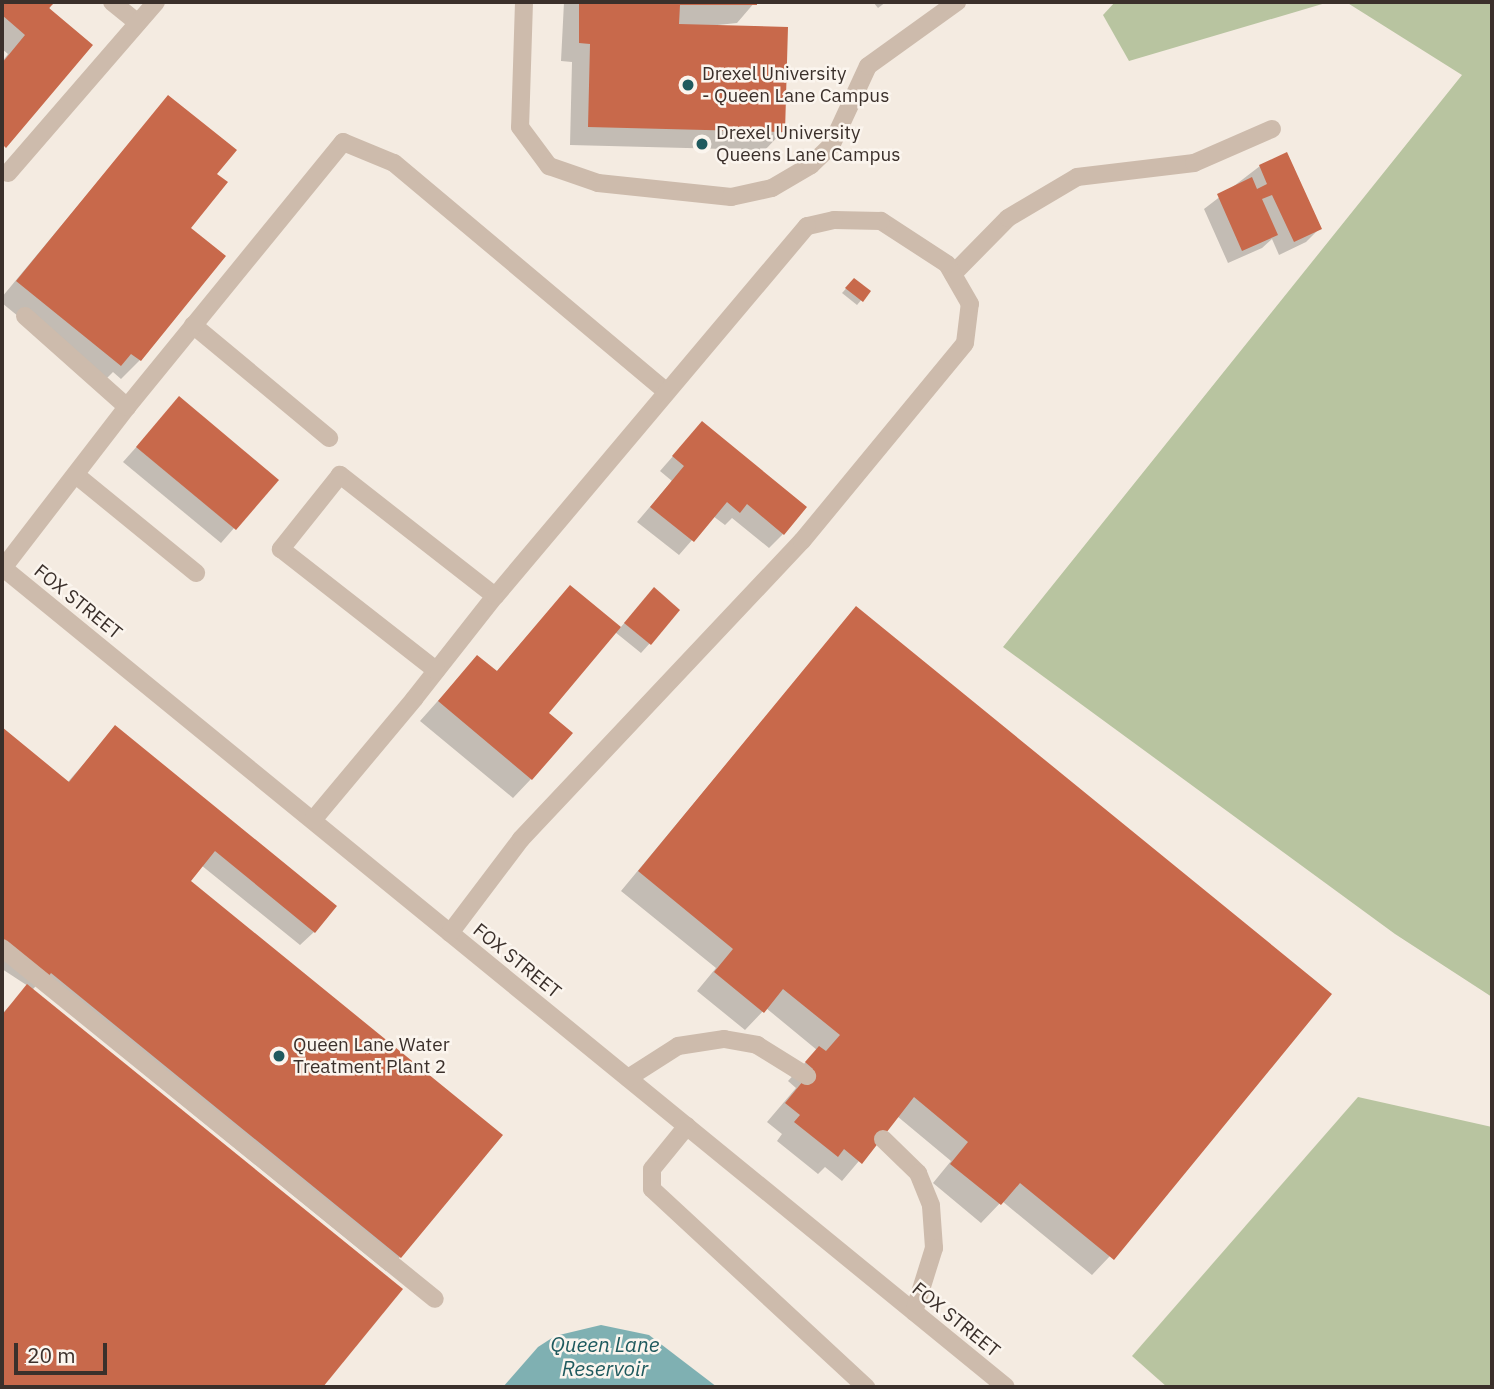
<!DOCTYPE html>
<style>
body{margin:0}
#map{position:relative;width:1494px;height:1389px;overflow:hidden;background:#f4ebe1;font-family:"IBM Plex Sans",sans-serif}
div>[style]{position:absolute}
.green>*{inset:0;background:#b8c4a0}
.water>*{inset:0;background:#7fb0b2}
.shadow>*{inset:0;background:#0003}
.building>*{inset:0;background:#c8694b}
.minor>*{height:18px;margin:-9px;padding:0 9px;transform-origin:9px;border-radius:9px;background:#cdbbac}
.dots>*{width:19px;height:19px;translate:-50% -50%;box-sizing:border-box;border:4px solid #fbf5ee;border-radius:50%}
span{translate:-50% -50%;white-space:nowrap;text-align:center;line-height:1.15;-webkit-text-stroke:5px #fbf5ee;paint-order:stroke}
.poi-label{font-size:19px;color:#3b302b}
.left{translate:0 -50%;text-align:left}
.street-label{font-size:19px;color:#3b302b}
.water-label{font-size:21px;color:#1f5a5e;font-style:italic}
.frame{position:absolute;inset:0;border:4px solid #3b302b;pointer-events:none}
.scale{position:absolute;left:14px;top:1343px;width:93px;height:32px;box-sizing:border-box;border:4px solid #3b302b;border-top:0;padding-left:9px;font-size:21px;line-height:24px;white-space:nowrap;color:#3b302b;-webkit-text-stroke:5px #fbf5ee;paint-order:stroke}
</style>
<div id="map">
<div class="green">
<i style="clip-path:polygon(1115px 2px,1329px 2px,1129px 61px,1103px 15px)"></i>
<i style="clip-path:polygon(1346px 2px,1492px 2px,1492px 997px,1395px 934px,1003px 647px,1462px 75px)"></i>
<i style="clip-path:polygon(1358px 1097px,1492px 1127px,1492px 1387px,1167px 1387px,1132px 1356px)"></i>
</div>
<div class="water">
<i style="clip-path:polygon(601px 1325px,649px 1335px,717px 1387px,503px 1387px,538px 1347px,555px 1336px)"></i>
</div>
<div class="shadow">
<i style="clip-path:polygon(2px 2px,52px 2px,2px 150px,2px 62px,8px 54px,2px 49px)"></i>
<i style="clip-path:polygon(564px 2px,755px 2px,737px 23px,708px 26px,783px 131px,765px 150px,570px 145px,572px 62px,561px 61px)"></i>
<i style="clip-path:polygon(873px 2px,886px 2px,878px 8px)"></i>
<i style="clip-path:polygon(168px 97px,188px 228px,224px 257px,140px 360px,121px 379px,113px 372px,101px 384px,2px 303px,2px 297px)"></i>
<i style="clip-path:polygon(1260px 166px,1320px 228px,1306px 242px,1279px 255px,1272px 239px,1262px 248px,1228px 263px,1204px 209px)"></i>
<i style="clip-path:polygon(854px 280px,868px 292px,857px 305px,842px 293px)"></i>
<i style="clip-path:polygon(179px 399px,276px 480px,221px 543px,123px 462px)"></i>
<i style="clip-path:polygon(702px 423px,783px 534px,769px 548px,732px 518px,725px 525px,713px 516px,679px 555px,637px 522px,672px 481px,660px 471px)"></i>
<i style="clip-path:polygon(570px 587px,620px 628px,645px 599px,650px 643px,641px 653px,615px 632px,547px 713px,531px 779px,513px 798px,420px 721px,477px 657px,496px 672px)"></i>
<i style="clip-path:polygon(856px 608px,1110px 1256px,1092px 1275px,1002px 1201px,981px 1223px,933px 1183px,951px 1161px,897px 1116px,842px 1181px,825px 1167px,818px 1174px,777px 1141px,782px 1134px,767px 1122px,796px 1088px,788px 1081px,817px 1050px,766px 1008px,745px 1030px,697px 991px,716px 968px,621px 891px)"></i>
<i style="clip-path:polygon(115px 728px,314px 932px,300px 945px,201px 865px,188px 881px,400px 1257px,386px 1271px,36px 986px,32px 990px,401px 1289px,320px 1387px,2px 1387px,2px 1014px,28px 986px,2px 969px,2px 730px,67px 783px)"></i>
</div>
<div class="building">
<i style="clip-path:polygon(2px 2px,55px 2px,49px 8px,93px 45px,6px 148px,2px 144px,2px 63px,25px 35px,2px 15px)"></i>
<i style="clip-path:polygon(579px 2px,757px 2px,757px 5px,680px 5px,679px 24px,788px 27px,785px 132px,588px 127px,590px 44px,579px 43px)"></i>
<i style="clip-path:polygon(168px 95px,237px 150px,217px 174px,228px 182px,191px 228px,226px 256px,141px 361px,131px 354px,121px 366px,16px 281px)"></i>
<i style="clip-path:polygon(1287px 152px,1322px 229px,1294px 242px,1272px 195px,1262px 199px,1278px 235px,1242px 251px,1217px 194px,1252px 177px,1257px 189px,1267px 184px,1259px 165px)"></i>
<i style="clip-path:polygon(854px 278px,871px 291px,863px 302px,845px 288px)"></i>
<i style="clip-path:polygon(179px 396px,279px 480px,236px 530px,136px 447px)"></i>
<i style="clip-path:polygon(702px 421px,807px 507px,784px 535px,747px 504px,740px 513px,727px 502px,694px 542px,650px 507px,684px 466px,672px 456px)"></i>
<i style="clip-path:polygon(570px 585px,621px 627px,549px 713px,573px 733px,532px 780px,438px 701px,477px 655px,497px 671px)"></i>
<i style="clip-path:polygon(654px 587px,680px 610px,651px 645px,624px 623px)"></i>
<i style="clip-path:polygon(856px 606px,1332px 994px,1114px 1260px,1020px 1183px,1001px 1205px,950px 1164px,968px 1142px,914px 1097px,862px 1164px,844px 1149px,838px 1157px,794px 1122px,800px 1115px,785px 1103px,813px 1069px,805px 1062px,819px 1046px,826px 1051px,840px 1035px,783px 989px,764px 1013px,714px 972px,733px 949px,638px 871px)"></i>
<i style="clip-path:polygon(115px 725px,337px 906px,315px 933px,215px 851px,191px 881px,503px 1135px,401px 1258px,51px 973px,48px 977px,3px 941px,2px 727px,69px 782px)"></i>
<i style="clip-path:polygon(27px 984px,403px 1289px,323px 1387px,2px 1387px,2px 1015px)"></i>
</div>
<div class="minor">
<i style="left:112px;top:2px;width:33px;rotate:39deg"></i>
<i style="left:524px;top:2px;width:125px;rotate:91.8deg"></i>
<i style="left:520px;top:127px;width:49px;rotate:53.4deg"></i>
<i style="left:549px;top:166px;width:52px;rotate:19.1deg"></i>
<i style="left:598px;top:183px;width:134px;rotate:6deg"></i>
<i style="left:731px;top:197px;width:42px;rotate:-12.4deg"></i>
<i style="left:772px;top:188px;width:45px;rotate:-30.5deg"></i>
<i style="left:811px;top:165px;width:28px;rotate:-44deg"></i>
<i style="left:831px;top:146px;width:88px;rotate:-65.2deg"></i>
<i style="left:868px;top:66px;width:110px;rotate:-35.7deg"></i>
<i style="left:8px;top:173px;width:226px;rotate:-49.1deg"></i>
<i style="left:953px;top:274px;width:78px;rotate:-45.5deg"></i>
<i style="left:1008px;top:218px;width:80px;rotate:-30.7deg"></i>
<i style="left:1077px;top:177px;width:118px;rotate:-6.8deg"></i>
<i style="left:1194px;top:163px;width:85px;rotate:-23.6deg"></i>
<i style="left:25px;top:316px;width:137px;rotate:41.7deg"></i>
<i style="left:193px;top:325px;width:177px;rotate:39.7deg"></i>
<i style="left:76px;top:475px;width:155px;rotate:39.2deg"></i>
<i style="left:2px;top:567px;width:1296px;rotate:39.24deg"></i>
<i style="left:3px;top:568px;width:203px;rotate:-52.4deg"></i>
<i style="left:127px;top:407px;width:342px;rotate:-50.8deg"></i>
<i style="left:343px;top:142px;width:55px;rotate:22.4deg"></i>
<i style="left:394px;top:163px;width:354px;rotate:40deg"></i>
<i style="left:313px;top:820px;width:158px;rotate:-50.1deg"></i>
<i style="left:414px;top:699px;width:131px;rotate:-51.8deg"></i>
<i style="left:495px;top:596px;width:197px;rotate:-142deg"></i>
<i style="left:340px;top:475px;width:95px;rotate:128.6deg"></i>
<i style="left:281px;top:549px;width:197px;rotate:38deg"></i>
<i style="left:450px;top:933px;width:118px;rotate:-52.9deg"></i>
<i style="left:521px;top:839px;width:410px;rotate:-46.7deg"></i>
<i style="left:802px;top:541px;width:256px;rotate:-50.5deg"></i>
<i style="left:965px;top:343px;width:39px;rotate:-83deg"></i>
<i style="left:970px;top:304px;width:46px;rotate:-119.9deg"></i>
<i style="left:947px;top:264px;width:79px;rotate:-146.9deg"></i>
<i style="left:881px;top:221px;width:47px;rotate:-178.8deg"></i>
<i style="left:834px;top:220px;width:28px;rotate:167deg"></i>
<i style="left:807px;top:226px;width:484px;rotate:130.1deg"></i>
<i style="left:2px;top:948px;width:557px;rotate:39.03deg"></i>
<i style="left:628px;top:1078px;width:59px;rotate:-32.6deg"></i>
<i style="left:678px;top:1046px;width:47px;rotate:-8.7deg"></i>
<i style="left:724px;top:1039px;width:34px;rotate:10deg"></i>
<i style="left:757px;top:1045px;width:59px;rotate:31.8deg"></i>
<i style="left:687px;top:1126px;width:55px;rotate:129.1deg"></i>
<i style="left:652px;top:1169px;width:20px;rotate:90deg"></i>
<i style="left:652px;top:1189px;width:292px;rotate:42.8deg"></i>
<i style="left:883px;top:1139px;width:49px;rotate:44.2deg"></i>
<i style="left:918px;top:1173px;width:35px;rotate:68deg"></i>
<i style="left:931px;top:1206px;width:42px;rotate:85.9deg"></i>
<i style="left:934px;top:1248px;width:67px;rotate:107.4deg"></i>
</div>
<div class="dots">
<i style="left:688px;top:85px;background:#1f5a5e"></i>
<i style="left:702px;top:144px;background:#1f5a5e"></i>
<i style="left:279px;top:1056px;background:#1f5a5e"></i>
</div>
<div class="poi-label">
<span class="left" style="left:702px;top:85px">Drexel University<br>- Queen Lane Campus</span>
<span class="left" style="left:716px;top:144px">Drexel University<br>Queens Lane Campus</span>
<span class="left" style="left:293px;top:1056px">Queen Lane Water<br>Treatment Plant 2</span>
</div>
<div class="street-label">
<span style="left:78px;top:602px;rotate:39deg">FOX STREET</span>
<span style="left:517px;top:961px;rotate:39deg">FOX STREET</span>
<span style="left:956px;top:1320px;rotate:39deg">FOX STREET</span>
</div>
<div class="water-label">
<span style="left:605px;top:1356px">Queen Lane<br>Reservoir</span>
</div>
<div class="frame"></div>
<div class="scale">20 m</div>
</div>
